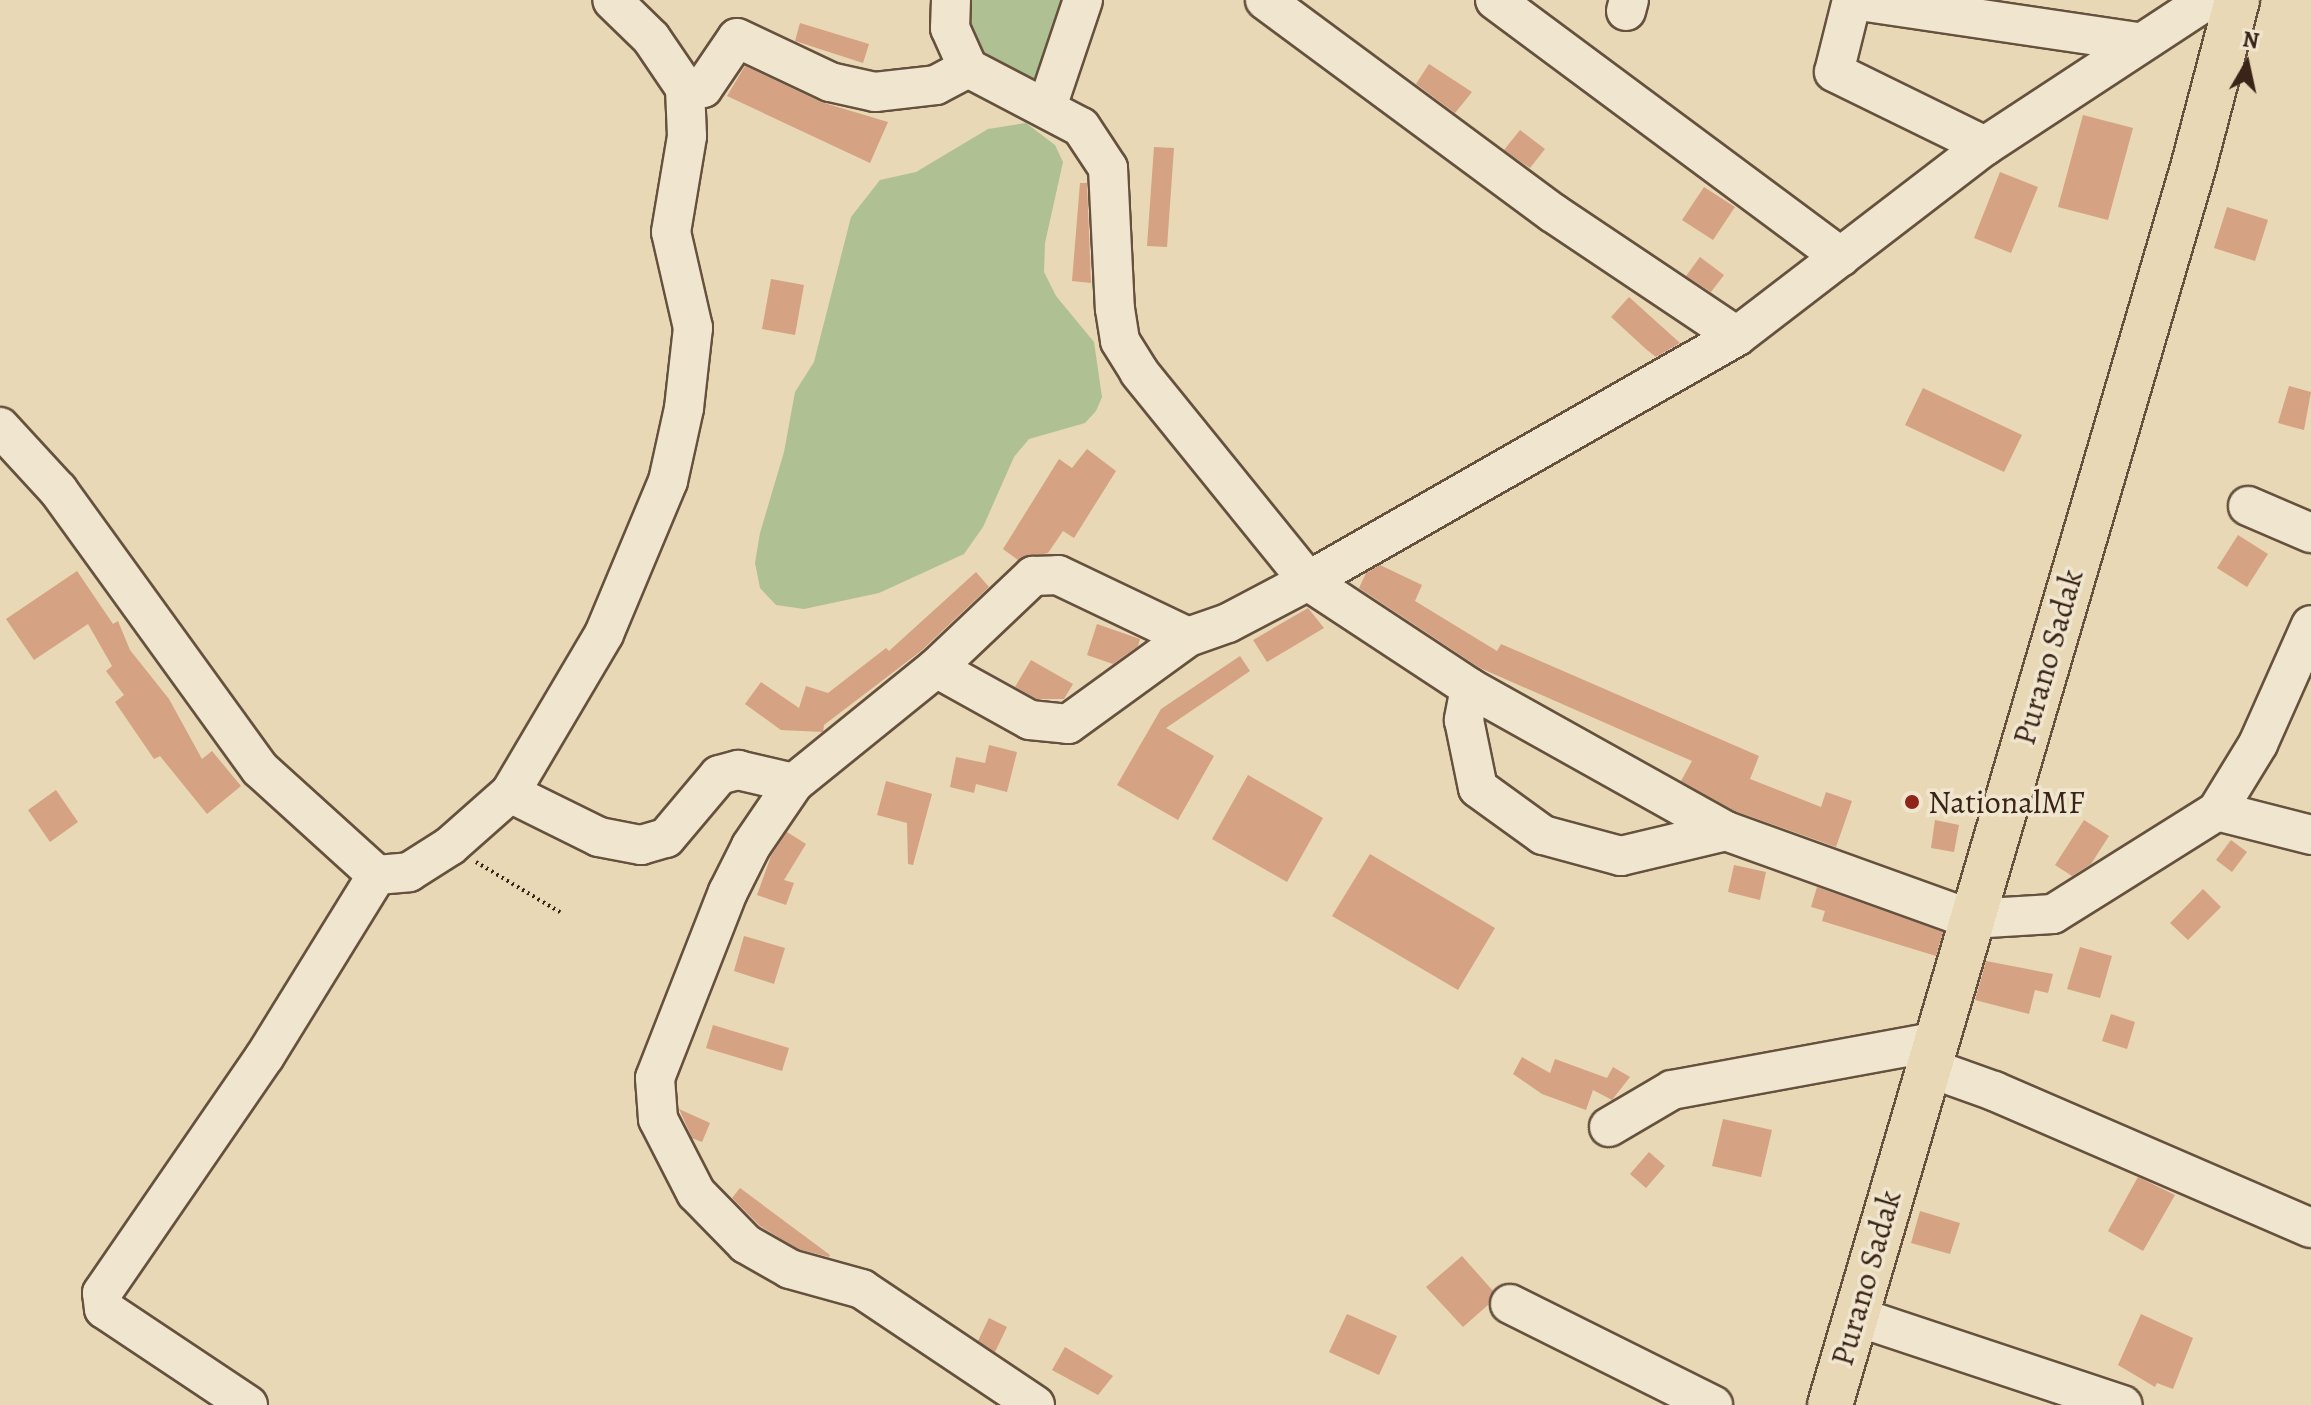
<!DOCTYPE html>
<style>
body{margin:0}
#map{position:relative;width:2311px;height:1405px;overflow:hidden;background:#e8d8b5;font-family:Alegreya,serif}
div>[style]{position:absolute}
.green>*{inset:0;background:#afc092}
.building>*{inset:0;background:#d5a283}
.path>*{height:4px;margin-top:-2px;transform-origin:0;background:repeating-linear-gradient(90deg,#3a2417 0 2px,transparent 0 6px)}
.roads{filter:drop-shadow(2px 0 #66513e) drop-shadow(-2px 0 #66513e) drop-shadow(0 2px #66513e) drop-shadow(0 -2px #66513e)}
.minor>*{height:38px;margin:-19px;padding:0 19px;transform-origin:19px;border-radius:19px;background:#f0e6cf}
.major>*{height:44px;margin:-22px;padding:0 22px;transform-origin:22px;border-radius:22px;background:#e8d8b5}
.dots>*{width:22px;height:22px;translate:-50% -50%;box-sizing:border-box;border:4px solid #f0e6cf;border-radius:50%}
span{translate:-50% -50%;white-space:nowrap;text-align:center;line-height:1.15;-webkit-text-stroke:7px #f0e6cf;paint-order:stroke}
.street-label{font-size:32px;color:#3a2417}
.poi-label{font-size:32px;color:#3a2417}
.left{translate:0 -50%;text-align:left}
.north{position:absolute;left:2207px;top:24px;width:80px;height:80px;-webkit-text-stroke:6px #f0e6cf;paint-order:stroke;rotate:9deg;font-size:22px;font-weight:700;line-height:32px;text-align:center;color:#3a2417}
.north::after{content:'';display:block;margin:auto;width:28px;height:36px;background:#3a2417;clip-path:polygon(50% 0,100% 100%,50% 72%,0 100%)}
</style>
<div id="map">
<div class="green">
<i style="clip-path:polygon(966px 0,1075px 0,1040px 88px,985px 64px,972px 39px)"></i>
<i style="clip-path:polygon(1026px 123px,1055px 145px,1063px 162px,1045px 243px,1044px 272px,1056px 296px,1094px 342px,1102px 397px,1096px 411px,1085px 423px,1029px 439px,1014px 457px,983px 527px,964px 554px,879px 593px,804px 609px,776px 605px,760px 588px,755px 563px,760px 533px,784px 452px,795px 392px,814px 362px,851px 217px,880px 180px,916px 172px,988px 129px)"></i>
</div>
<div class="building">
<i style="clip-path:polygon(800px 23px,869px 44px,863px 63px,795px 41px)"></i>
<i style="clip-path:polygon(1429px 64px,1472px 92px,1455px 113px,1416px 84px)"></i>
<i style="clip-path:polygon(745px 66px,821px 102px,888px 122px,870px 163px,727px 96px)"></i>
<i style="clip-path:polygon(2083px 115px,2133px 128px,2108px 220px,2058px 207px)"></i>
<i style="clip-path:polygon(1520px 130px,1545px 149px,1530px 168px,1504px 150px)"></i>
<i style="clip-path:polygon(1154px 147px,1174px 148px,1167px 247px,1147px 246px)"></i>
<i style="clip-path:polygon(2000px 172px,2038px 187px,2011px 253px,1974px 238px)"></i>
<i style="clip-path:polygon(1080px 183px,1087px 183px,1091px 283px,1072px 281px)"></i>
<i style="clip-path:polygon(1704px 187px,1735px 207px,1713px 240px,1682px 220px)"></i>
<i style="clip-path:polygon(2227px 207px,2268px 220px,2255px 261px,2214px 248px)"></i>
<i style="clip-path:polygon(1700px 257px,1724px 275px,1711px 292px,1686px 276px)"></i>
<i style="clip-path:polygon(771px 279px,804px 285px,795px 335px,762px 329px)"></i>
<i style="clip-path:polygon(1629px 297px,1680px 343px,1656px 357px,1647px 350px,1611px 317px)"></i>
<i style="clip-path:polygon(2289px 386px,2311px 392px,2304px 430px,2278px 423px)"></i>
<i style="clip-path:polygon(1923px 388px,2022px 435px,2004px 472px,1905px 425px)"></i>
<i style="clip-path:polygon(1087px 449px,1116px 471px,1074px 538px,1063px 531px,1048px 553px,1018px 560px,1003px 549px,1059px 459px,1072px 468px)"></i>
<i style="clip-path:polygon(2238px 535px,2268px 554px,2247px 587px,2217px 568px)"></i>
<i style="clip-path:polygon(1380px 565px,1422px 585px,1415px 601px,1497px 651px,1501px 644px,1759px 756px,1750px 779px,1821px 807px,1826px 792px,1852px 801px,1836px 847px,1735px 811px,1681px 781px,1692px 761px,1480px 668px,1359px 588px,1366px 573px)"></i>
<i style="clip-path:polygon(77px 571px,113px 624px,118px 621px,130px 650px,169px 699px,202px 759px,212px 751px,241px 786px,207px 814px,160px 756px,154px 759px,115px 702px,124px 695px,106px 671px,112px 666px,88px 624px,34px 660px,6px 619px)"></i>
<i style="clip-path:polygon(976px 572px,989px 587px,921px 651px,824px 725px,823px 732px,781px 730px,745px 704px,761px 682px,799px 708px,806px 686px,828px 693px,886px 648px,889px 651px)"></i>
<i style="clip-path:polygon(1308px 608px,1324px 628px,1267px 662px,1253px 640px)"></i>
<i style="clip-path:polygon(1097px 624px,1140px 639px,1138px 646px,1113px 664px,1087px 655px)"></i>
<i style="clip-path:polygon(1240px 656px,1250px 671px,1166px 728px,1214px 756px,1178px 820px,1117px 785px,1161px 709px)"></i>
<i style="clip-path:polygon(1031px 660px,1073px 684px,1064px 699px,1037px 699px,1015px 687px)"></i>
<i style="clip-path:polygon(989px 745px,1017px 752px,1007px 792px,976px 784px,974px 793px,950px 787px,956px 757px,985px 763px)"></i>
<i style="clip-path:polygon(1248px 775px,1323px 818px,1287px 882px,1212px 839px)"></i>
<i style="clip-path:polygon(886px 781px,932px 794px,913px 865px,908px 864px,907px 823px,877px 815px)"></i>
<i style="clip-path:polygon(56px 790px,78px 822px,50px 842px,28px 810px)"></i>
<i style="clip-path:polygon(1935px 820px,1959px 825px,1954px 852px,1931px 848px)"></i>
<i style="clip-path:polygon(2084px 820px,2109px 836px,2091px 864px,2072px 876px,2055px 865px)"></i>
<i style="clip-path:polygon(787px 832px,806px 844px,784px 880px,794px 883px,786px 905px,757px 895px,771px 856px)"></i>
<i style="clip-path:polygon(2231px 840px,2247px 852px,2232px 872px,2216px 860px)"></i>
<i style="clip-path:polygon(1370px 854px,1495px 928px,1458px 990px,1332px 916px)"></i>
<i style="clip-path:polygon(1734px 865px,1766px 872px,1760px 900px,1728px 892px)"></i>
<i style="clip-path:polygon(1817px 887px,1943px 932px,1936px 956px,1822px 921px,1825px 911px,1811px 907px)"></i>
<i style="clip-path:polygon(2203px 889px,2221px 907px,2188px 940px,2170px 923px)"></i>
<i style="clip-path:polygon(744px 936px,785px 948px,774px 984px,734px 971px)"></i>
<i style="clip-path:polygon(2080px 947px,2112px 956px,2100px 998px,2067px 989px)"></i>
<i style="clip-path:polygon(1986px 961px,2053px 974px,2048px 993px,2035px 990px,2029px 1014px,1975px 1000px)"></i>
<i style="clip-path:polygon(2111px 1014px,2135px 1022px,2127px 1049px,2102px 1041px)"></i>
<i style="clip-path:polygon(713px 1025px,789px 1048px,782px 1071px,706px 1048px)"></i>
<i style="clip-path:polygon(1522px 1057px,1550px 1073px,1555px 1059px,1607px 1078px,1613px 1067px,1630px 1077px,1612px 1100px,1593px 1090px,1586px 1110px,1542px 1094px,1513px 1074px)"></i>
<i style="clip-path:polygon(679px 1109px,710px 1123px,702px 1142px,692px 1138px)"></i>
<i style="clip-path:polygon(1723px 1119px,1772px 1130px,1761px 1177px,1712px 1166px)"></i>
<i style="clip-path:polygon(1649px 1152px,1665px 1166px,1646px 1188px,1630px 1174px)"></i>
<i style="clip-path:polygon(2138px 1177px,2175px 1195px,2143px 1251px,2108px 1231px)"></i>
<i style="clip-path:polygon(740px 1188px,830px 1255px,829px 1257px,798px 1249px,760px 1226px,732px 1198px)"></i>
<i style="clip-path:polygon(1920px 1211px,1960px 1223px,1950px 1254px,1911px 1243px)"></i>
<i style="clip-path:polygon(1462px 1256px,1493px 1291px,1488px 1305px,1463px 1327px,1426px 1287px)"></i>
<i style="clip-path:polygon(1347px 1314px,1397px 1336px,1379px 1375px,1329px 1352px)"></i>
<i style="clip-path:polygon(2141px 1314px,2193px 1338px,2173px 1389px,2157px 1383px,2155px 1387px,2118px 1365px)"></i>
<i style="clip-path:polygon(989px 1318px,1007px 1327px,995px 1352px,978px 1341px)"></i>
<i style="clip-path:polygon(1065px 1347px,1113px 1376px,1098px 1395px,1052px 1370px)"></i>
</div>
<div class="path">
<i style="left:476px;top:862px;width:98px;rotate:30.8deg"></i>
</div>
<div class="roads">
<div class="minor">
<i style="left:951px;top:0;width:28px;rotate:92deg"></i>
<i style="left:950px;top:28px;width:44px;rotate:65.8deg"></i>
<i style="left:968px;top:68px;width:127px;rotate:27.6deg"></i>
<i style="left:1081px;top:127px;width:49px;rotate:56.6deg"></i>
<i style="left:1108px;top:168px;width:141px;rotate:87.2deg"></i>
<i style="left:1115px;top:309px;width:32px;rotate:81deg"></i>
<i style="left:1120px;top:341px;width:36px;rotate:58deg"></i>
<i style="left:1139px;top:372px;width:269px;rotate:51deg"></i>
<i style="left:1308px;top:581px;width:194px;rotate:33.4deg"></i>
<i style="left:1470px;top:688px;width:293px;rotate:29.2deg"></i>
<i style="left:1726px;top:831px;width:260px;rotate:19.8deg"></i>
<i style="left:1971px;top:919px;width:82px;rotate:-3.5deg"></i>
<i style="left:2053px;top:914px;width:194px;rotate:-32.1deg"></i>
<i style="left:2217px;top:811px;width:97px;rotate:14.3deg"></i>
<i style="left:1265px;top:0;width:358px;rotate:36.5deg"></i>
<i style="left:1553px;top:213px;width:221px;rotate:33.8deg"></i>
<i style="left:1495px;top:0;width:431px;rotate:36.6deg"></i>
<i style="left:1852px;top:0;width:74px;rotate:104deg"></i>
<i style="left:1834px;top:72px;width:168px;rotate:26.1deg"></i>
<i style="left:1853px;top:0;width:289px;rotate:8.4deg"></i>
<i style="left:1626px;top:11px;width:11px;rotate:-75deg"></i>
<i style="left:685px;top:88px;width:18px"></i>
<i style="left:703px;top:88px;width:60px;rotate:-55.8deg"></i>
<i style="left:737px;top:38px;width:103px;rotate:25.3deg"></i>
<i style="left:830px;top:82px;width:46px;rotate:12.5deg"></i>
<i style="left:875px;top:92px;width:61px;rotate:-6.5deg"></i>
<i style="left:936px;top:85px;width:36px;rotate:-28deg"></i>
<i style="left:1047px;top:107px;width:113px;rotate:-71.4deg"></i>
<i style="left:0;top:427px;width:86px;rotate:47.4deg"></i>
<i style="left:58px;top:490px;width:344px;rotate:54.1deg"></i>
<i style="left:260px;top:769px;width:158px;rotate:42.2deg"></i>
<i style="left:377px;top:875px;width:32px;rotate:-5deg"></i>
<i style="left:409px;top:872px;width:49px;rotate:-32.4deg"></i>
<i style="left:450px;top:846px;width:80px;rotate:-41.5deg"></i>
<i style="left:510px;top:793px;width:99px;rotate:26.3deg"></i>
<i style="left:599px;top:837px;width:43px;rotate:10.8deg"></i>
<i style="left:641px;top:845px;width:26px;rotate:-16deg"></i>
<i style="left:666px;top:838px;width:82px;rotate:-49.9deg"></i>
<i style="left:719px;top:775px;width:20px;rotate:-15deg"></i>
<i style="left:738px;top:770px;width:57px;rotate:13.1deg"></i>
<i style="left:2248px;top:506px;width:69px;rotate:23.2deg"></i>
<i style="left:936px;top:668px;width:107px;rotate:29deg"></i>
<i style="left:1030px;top:720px;width:38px;rotate:6deg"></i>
<i style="left:1068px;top:724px;width:148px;rotate:-35.9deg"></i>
<i style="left:1470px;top:688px;width:33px;rotate:101deg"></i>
<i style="left:1464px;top:720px;width:69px;rotate:78.4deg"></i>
<i style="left:1478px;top:788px;width:80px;rotate:35.9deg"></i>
<i style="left:1543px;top:835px;width:81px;rotate:15.1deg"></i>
<i style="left:1621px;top:856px;width:108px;rotate:-13.4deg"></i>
<i style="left:510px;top:793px;width:185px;rotate:-59.4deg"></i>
<i style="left:604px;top:634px;width:166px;rotate:-67.3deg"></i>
<i style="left:668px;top:481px;width:75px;rotate:-77.6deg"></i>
<i style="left:684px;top:408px;width:81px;rotate:-83.6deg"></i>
<i style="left:693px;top:328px;width:98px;rotate:-102.9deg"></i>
<i style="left:671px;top:232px;width:97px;rotate:-80.5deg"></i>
<i style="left:687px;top:136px;width:48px;rotate:-92.4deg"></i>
<i style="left:685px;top:88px;width:60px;rotate:-124.2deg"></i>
<i style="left:651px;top:38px;width:54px;rotate:-135.7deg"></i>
<i style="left:2217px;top:811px;width:79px;rotate:-58.5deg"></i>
<i style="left:2258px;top:744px;width:130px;rotate:-66deg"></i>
<i style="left:1927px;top:1067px;width:71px;rotate:19.7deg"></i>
<i style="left:1994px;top:1091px;width:345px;rotate:23.4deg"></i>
<i style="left:1609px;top:1127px;width:73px;rotate:-30.4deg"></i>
<i style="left:1672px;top:1090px;width:266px;rotate:-10.4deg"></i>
<i style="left:1510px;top:1304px;width:227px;rotate:26.5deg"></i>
<i style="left:1855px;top:1316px;width:282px;rotate:18.4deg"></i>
<i style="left:248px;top:1405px;width:173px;rotate:-146.3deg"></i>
<i style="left:104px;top:1309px;width:16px;rotate:-97deg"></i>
<i style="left:102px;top:1293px;width:288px;rotate:-55.5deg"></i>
<i style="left:265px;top:1056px;width:213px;rotate:-58.3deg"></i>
<i style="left:1035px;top:1405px;width:208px;rotate:-146.2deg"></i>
<i style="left:862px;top:1289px;width:75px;rotate:-164.5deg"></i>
<i style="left:790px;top:1269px;width:51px;rotate:-150.4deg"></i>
<i style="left:746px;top:1244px;width:71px;rotate:-134.4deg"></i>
<i style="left:696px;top:1193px;width:83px;rotate:-117.2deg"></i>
<i style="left:658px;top:1119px;width:41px;rotate:-94.2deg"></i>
<i style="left:655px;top:1078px;width:200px;rotate:-68.6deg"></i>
<i style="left:728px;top:892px;width:51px;rotate:-63.4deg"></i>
<i style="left:751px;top:846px;width:76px;rotate:-55.7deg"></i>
<i style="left:794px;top:783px;width:183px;rotate:-39deg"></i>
<i style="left:936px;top:668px;width:134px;rotate:-43.5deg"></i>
<i style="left:1033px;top:576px;width:25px;rotate:-2deg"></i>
<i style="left:1058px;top:575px;width:144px;rotate:25.5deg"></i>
<i style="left:1188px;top:637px;width:42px;rotate:-19.3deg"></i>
<i style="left:1228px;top:623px;width:90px;rotate:-27.7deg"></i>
<i style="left:1308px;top:581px;width:494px;rotate:-29.7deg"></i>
<i style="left:1737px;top:336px;width:312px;rotate:-37.5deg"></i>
<i style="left:1985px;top:146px;width:266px;rotate:-33.3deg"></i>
</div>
<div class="major">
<i style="left:1830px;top:1405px;width:1293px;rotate:-73.65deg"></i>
<i style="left:2194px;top:164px;width:170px;rotate:-75.3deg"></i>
</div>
</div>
<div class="dots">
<i style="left:1912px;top:802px;background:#8f2418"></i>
</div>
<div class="street-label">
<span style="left:2048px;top:657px;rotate:-74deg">Purano Sadak</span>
<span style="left:1866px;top:1278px;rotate:-74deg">Purano Sadak</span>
</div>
<div class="poi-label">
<span class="left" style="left:1928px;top:802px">NationalMF</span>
</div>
<div class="north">N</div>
</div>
